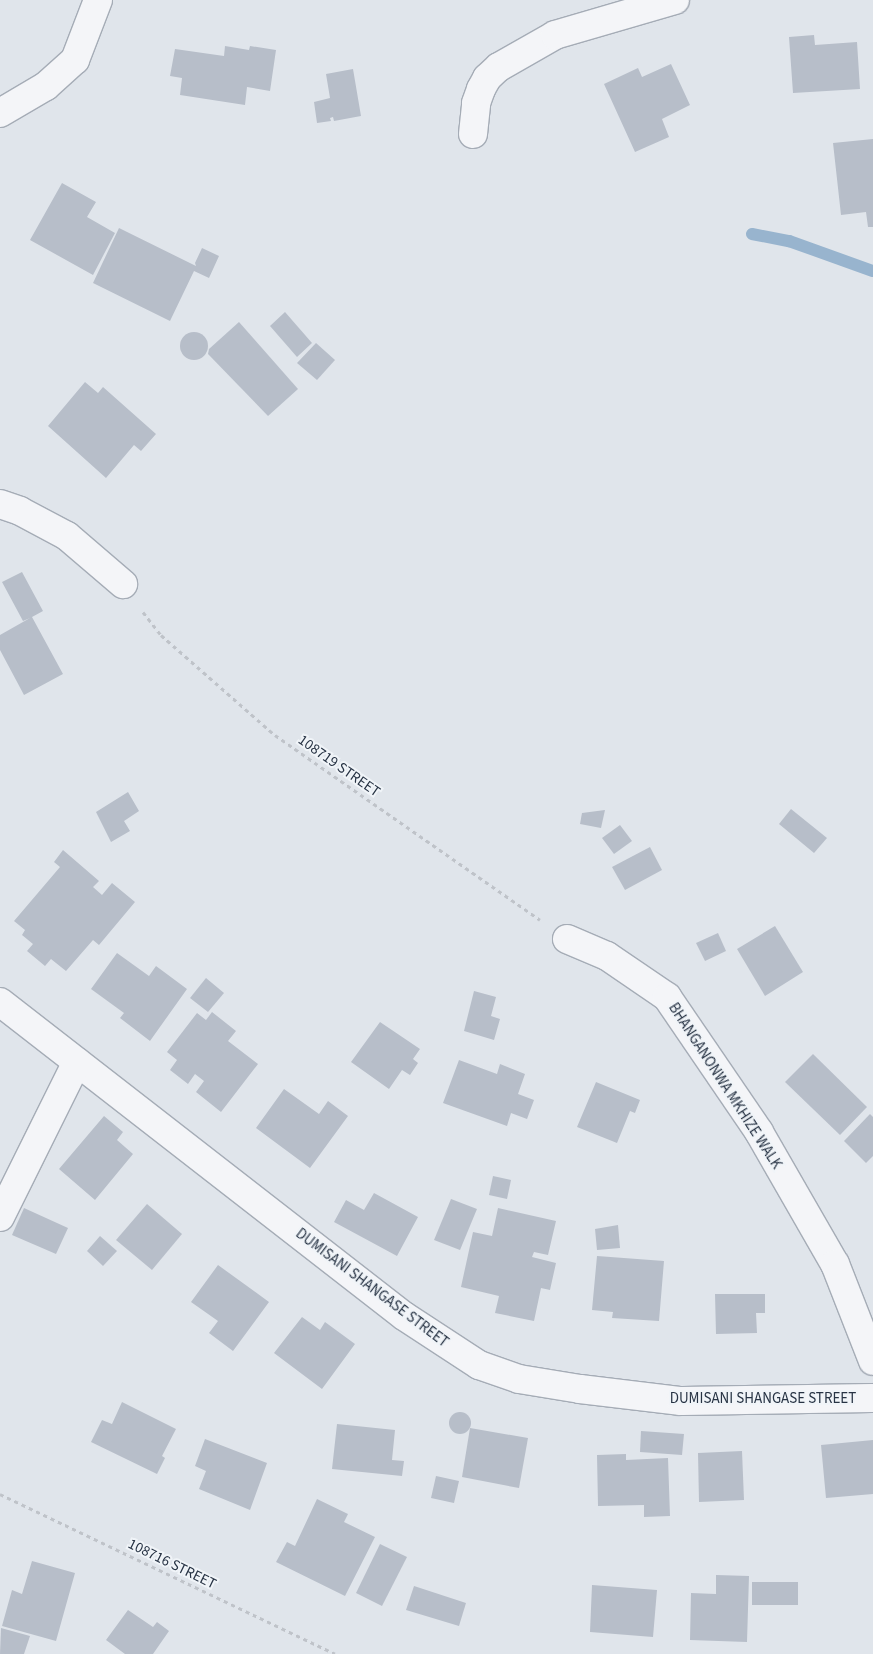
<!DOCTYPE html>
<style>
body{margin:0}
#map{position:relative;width:873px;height:1654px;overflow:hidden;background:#e0e5eb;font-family:"Source Sans 3",sans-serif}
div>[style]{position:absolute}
.stream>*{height:12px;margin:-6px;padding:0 6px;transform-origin:6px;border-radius:6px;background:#98b4ce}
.building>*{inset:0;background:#b7bec9}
.round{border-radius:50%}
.path>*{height:3px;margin-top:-1.5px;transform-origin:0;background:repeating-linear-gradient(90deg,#bfc3c9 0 4px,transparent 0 8px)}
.roads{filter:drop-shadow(1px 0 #a5acb6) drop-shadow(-1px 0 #a5acb6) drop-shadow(0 1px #a5acb6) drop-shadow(0 -1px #a5acb6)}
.street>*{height:28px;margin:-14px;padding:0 14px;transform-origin:14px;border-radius:14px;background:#f4f5f8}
span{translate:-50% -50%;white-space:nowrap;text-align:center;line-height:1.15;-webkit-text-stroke:4px #f0f4f8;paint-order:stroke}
.street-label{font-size:15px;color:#273344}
</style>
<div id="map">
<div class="stream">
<i style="left:752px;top:234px;width:38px;rotate:11deg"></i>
<i style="left:789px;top:241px;width:89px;rotate:19.7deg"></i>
</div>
<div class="building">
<i style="clip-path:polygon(814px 35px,815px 45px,857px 42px,860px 89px,793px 93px,789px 37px)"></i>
<i style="clip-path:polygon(225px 46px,249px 50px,250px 46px,276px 50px,270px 91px,247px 87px,245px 105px,180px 95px,182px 78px,170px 76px,175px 49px,224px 56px)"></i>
<i style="clip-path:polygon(671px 64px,690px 105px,662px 119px,669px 137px,635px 152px,604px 84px,638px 68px,642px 77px)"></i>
<i style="clip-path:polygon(353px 69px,361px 116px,334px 121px,333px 117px,330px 118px,331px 121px,317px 123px,314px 102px,330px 98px,326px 74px)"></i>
<i style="clip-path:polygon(873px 139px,873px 227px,868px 227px,866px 212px,841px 215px,833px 143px)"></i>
<i style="clip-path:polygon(62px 183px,96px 202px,87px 217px,115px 233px,93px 275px,30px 240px)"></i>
<i style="clip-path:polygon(119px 228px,196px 266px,195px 263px,202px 248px,219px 256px,209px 278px,194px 271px,170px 321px,93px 283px)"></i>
<i style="clip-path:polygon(285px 312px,312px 343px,297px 357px,270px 326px)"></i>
<i style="clip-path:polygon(239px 322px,298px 389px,268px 416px,208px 354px,209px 349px)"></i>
<i class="round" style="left:180px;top:332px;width:28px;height:28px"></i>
<i style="clip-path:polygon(316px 343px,335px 360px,317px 380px,297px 363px)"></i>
<i style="clip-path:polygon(85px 382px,98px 393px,103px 387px,156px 434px,141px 451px,134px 445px,106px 478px,48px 426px)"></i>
<i style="clip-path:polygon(22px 572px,43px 611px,32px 617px,63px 674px,24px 695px,0 650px,0 635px,30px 618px,23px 621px,2px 582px)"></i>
<i style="clip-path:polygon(128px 792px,139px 811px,124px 821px,130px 831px,111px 842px,96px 812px)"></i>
<i style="clip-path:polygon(791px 809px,827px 838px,814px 853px,779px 824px)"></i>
<i style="clip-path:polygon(605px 810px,601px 828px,580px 824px,582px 813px)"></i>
<i style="clip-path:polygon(620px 825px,632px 841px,614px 854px,602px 838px)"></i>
<i style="clip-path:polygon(650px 847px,662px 870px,625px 890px,612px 867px)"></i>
<i style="clip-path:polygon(63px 850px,99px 881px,93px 887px,102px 895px,112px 883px,135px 902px,99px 945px,93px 940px,66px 971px,51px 959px,45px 966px,27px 951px,33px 944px,22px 935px,25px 930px,14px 921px,60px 867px,54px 862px)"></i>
<i style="clip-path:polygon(775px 926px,803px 972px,765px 996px,737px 949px)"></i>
<i style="clip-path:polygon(718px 933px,726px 951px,705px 961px,696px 943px)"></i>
<i style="clip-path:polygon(117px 953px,149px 976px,156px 966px,187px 989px,150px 1041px,120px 1018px,124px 1013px,91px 989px)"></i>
<i style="clip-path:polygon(206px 978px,224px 993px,208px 1012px,190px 998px)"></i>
<i style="clip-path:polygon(474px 991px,496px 997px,491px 1016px,500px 1019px,494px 1040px,464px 1031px)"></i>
<i style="clip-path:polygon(212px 1012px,236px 1031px,228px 1041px,258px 1064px,221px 1112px,196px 1092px,204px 1081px,195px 1074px,188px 1084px,170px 1070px,177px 1060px,167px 1052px,197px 1013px,206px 1020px)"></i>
<i style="clip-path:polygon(380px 1022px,420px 1049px,413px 1059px,418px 1063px,410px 1075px,402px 1070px,389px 1089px,351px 1062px)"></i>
<i style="clip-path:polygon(813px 1054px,867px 1107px,840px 1135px,785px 1082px)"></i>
<i style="clip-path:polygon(459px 1060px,497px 1074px,500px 1064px,525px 1074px,518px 1094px,534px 1100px,527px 1119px,511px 1113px,507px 1126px,443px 1103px)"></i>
<i style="clip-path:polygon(596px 1082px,640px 1100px,635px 1113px,630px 1111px,617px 1143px,577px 1127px)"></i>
<i style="clip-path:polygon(284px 1089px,319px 1114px,328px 1101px,348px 1116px,310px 1168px,256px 1128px)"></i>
<i style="clip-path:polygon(870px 1114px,873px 1117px,873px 1156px,866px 1163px,844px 1141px)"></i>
<i style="clip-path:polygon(104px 1116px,123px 1132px,117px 1140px,133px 1154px,95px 1200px,59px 1169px)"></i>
<i style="clip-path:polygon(493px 1176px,511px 1180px,507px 1199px,489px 1195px)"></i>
<i style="clip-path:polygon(374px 1193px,418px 1217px,397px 1256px,334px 1222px,346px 1200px,364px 1210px)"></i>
<i style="clip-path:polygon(451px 1199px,477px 1209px,460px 1250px,434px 1240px)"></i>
<i style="clip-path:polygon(147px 1204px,182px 1234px,152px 1270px,116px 1240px)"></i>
<i style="clip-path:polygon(24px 1208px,68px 1228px,56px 1254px,12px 1235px)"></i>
<i style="clip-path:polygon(498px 1208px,556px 1221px,548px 1255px,534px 1252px,532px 1257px,556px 1263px,550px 1290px,541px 1288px,534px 1321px,495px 1313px,499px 1296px,461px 1287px,473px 1232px,492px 1236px)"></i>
<i style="clip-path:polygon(618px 1225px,620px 1248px,597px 1250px,595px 1229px)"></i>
<i style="clip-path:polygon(100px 1236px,117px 1251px,103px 1266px,87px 1251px)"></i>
<i style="clip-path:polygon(597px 1256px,664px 1261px,659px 1321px,612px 1318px,613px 1312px,592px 1310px)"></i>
<i style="clip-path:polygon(218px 1265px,269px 1302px,233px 1351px,209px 1333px,218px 1321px,191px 1302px)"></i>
<i style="clip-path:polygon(715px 1294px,765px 1294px,765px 1313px,756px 1313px,757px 1333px,716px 1334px)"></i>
<i style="clip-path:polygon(302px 1317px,320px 1330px,325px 1322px,355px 1344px,322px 1389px,274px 1353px)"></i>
<i style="clip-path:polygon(122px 1402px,176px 1429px,162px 1456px,165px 1458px,157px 1474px,91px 1442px,102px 1420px,112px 1424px)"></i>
<i class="round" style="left:449px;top:1412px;width:22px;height:22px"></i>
<i style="clip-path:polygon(337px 1424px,395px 1430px,392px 1460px,404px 1461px,402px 1476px,332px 1469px)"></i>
<i style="clip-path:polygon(470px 1428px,528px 1438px,519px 1488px,462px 1477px)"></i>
<i style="clip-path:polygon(641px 1431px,684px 1434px,682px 1455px,640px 1452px)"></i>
<i style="clip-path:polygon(205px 1439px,267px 1463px,250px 1510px,199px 1489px,206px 1471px,195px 1466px)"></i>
<i style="clip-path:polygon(873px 1440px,873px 1494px,826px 1498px,821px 1445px)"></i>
<i style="clip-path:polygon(742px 1451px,744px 1500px,699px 1502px,698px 1453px)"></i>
<i style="clip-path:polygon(626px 1454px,626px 1460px,668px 1458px,670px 1516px,644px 1517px,644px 1505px,598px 1506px,597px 1455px)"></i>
<i style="clip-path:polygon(436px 1476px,459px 1481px,454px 1503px,431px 1498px)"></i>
<i style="clip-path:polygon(317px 1499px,348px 1514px,344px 1522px,375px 1537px,345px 1596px,276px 1562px,287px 1542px,295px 1546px)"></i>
<i style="clip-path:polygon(380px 1544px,407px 1557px,382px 1606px,356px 1593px)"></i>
<i style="clip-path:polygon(32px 1561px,75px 1573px,56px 1641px,2px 1626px,12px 1590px,22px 1594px)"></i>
<i style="clip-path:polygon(716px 1575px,749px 1576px,747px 1642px,690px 1640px,691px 1593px,716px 1594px)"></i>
<i style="clip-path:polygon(752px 1582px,798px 1582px,798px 1605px,752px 1605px)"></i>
<i style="clip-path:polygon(592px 1585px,657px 1590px,653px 1637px,590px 1632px)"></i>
<i style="clip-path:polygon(414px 1586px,466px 1603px,459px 1626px,406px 1610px)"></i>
<i style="clip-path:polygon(128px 1610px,153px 1627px,157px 1622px,169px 1631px,153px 1654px,125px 1654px,106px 1640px)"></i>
<i style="clip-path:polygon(1px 1628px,30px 1636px,24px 1654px,0 1654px)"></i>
</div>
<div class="path">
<i style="left:143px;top:612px;width:29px;rotate:52deg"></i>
<i style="left:161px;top:635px;width:152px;rotate:41.3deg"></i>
<i style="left:275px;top:735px;width:323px;rotate:34.9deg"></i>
<i style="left:0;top:1494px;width:371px;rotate:25.5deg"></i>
</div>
<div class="roads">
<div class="street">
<i style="left:0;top:113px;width:53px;rotate:-30.4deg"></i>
<i style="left:46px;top:86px;width:39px;rotate:-42deg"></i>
<i style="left:75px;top:60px;width:64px;rotate:-69deg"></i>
<i style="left:473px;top:134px;width:31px;rotate:-84deg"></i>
<i style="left:476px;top:103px;width:15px;rotate:-70deg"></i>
<i style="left:481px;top:89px;width:13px;rotate:-61deg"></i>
<i style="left:487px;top:78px;width:16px;rotate:-43deg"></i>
<i style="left:499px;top:67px;width:64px;rotate:-29.7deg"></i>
<i style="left:555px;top:35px;width:125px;rotate:-16.3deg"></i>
<i style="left:0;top:504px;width:21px;rotate:19deg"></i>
<i style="left:20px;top:511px;width:53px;rotate:28deg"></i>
<i style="left:67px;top:536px;width:74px;rotate:40.6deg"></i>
<i style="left:567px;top:939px;width:43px;rotate:23deg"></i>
<i style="left:607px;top:956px;width:73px;rotate:34.3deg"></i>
<i style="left:667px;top:997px;width:163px;rotate:55.7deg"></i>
<i style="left:759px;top:1132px;width:152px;rotate:60.1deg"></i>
<i style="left:835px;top:1264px;width:104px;rotate:68.6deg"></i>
<i style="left:0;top:1002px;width:512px;rotate:37.86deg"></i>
<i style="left:404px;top:1316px;width:90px;rotate:33.2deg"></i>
<i style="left:479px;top:1365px;width:42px;rotate:19.3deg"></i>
<i style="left:519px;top:1379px;width:62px;rotate:9.3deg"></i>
<i style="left:580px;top:1389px;width:102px;rotate:6.8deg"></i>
<i style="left:681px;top:1401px;width:192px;rotate:-0.9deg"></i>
<i style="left:0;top:1217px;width:173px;rotate:-63.6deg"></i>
</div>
</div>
<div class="street-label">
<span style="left:339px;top:766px;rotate:35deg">108719 STREET</span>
<span style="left:725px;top:1086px;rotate:57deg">BHANGANONWA MKHIZE WALK</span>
<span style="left:372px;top:1288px;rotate:37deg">DUMISANI SHANGASE STREET</span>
<span style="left:763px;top:1399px">DUMISANI SHANGASE STREET</span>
<span style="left:172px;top:1564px;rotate:26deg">108716 STREET</span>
</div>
</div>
